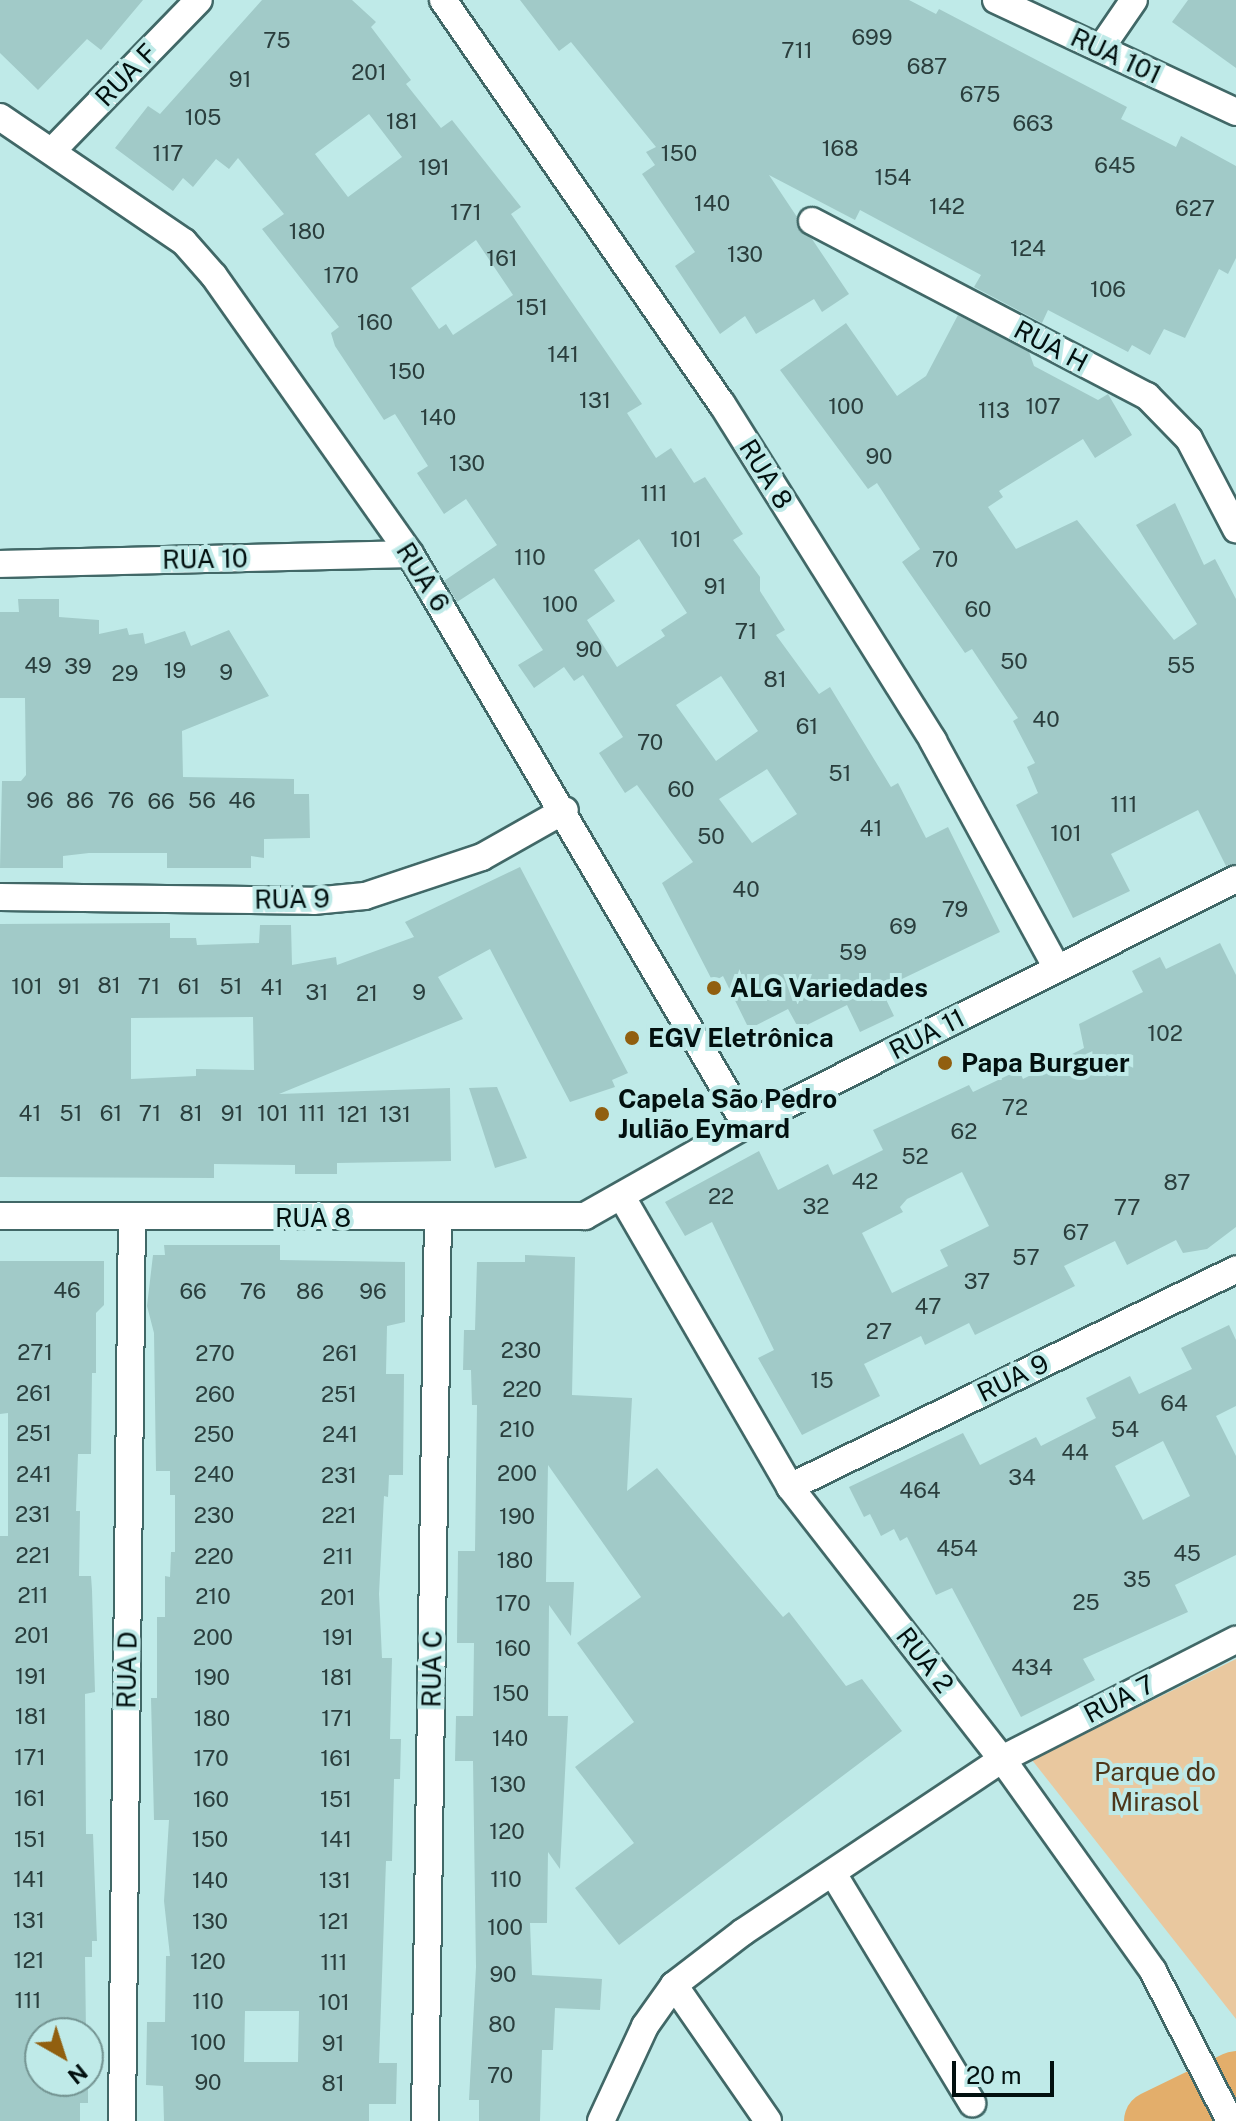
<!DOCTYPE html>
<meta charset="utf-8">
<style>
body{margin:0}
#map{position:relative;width:1236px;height:2121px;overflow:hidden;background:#bfeae8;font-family:"Public Sans",sans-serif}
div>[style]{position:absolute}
.green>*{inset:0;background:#e9c89f}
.river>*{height:60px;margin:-30px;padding:0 30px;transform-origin:30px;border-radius:30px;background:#e3ae6b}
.building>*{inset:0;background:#a1cac8}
.roads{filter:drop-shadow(2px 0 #416867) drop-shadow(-2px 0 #416867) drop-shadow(0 2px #416867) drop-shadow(0 -2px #416867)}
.minor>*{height:26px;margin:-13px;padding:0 13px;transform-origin:13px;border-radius:13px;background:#fff}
.dots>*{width:22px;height:22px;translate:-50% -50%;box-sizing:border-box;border:4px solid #bfeae8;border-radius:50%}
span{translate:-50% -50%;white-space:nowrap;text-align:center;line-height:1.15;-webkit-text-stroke:8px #bfeae8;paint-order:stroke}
.number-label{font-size:22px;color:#2a3e3d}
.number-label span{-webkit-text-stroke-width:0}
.street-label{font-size:26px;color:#02100f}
.poi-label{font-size:26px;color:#02100f;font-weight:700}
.left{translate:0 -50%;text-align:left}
.park-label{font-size:26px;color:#4d3619}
.north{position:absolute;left:24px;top:2017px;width:80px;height:80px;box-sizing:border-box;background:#bfeae8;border:2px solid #739391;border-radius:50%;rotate:141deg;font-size:22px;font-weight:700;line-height:32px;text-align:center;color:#02100f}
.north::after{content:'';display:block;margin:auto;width:28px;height:36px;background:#915f0f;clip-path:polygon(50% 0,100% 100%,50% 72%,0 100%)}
.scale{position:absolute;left:952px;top:2061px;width:102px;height:36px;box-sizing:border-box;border:4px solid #02100f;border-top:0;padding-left:10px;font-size:24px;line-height:28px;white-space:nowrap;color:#02100f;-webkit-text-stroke:6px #bfeae8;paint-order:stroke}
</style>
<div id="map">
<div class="green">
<i style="clip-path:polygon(1236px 1659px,1236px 2019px,1032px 1760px)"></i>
</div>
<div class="river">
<i style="left:1154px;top:2121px;width:91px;rotate:-26deg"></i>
</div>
<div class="building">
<i style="clip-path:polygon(0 0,143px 0,101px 50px,87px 39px,38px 90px,0 53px)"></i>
<i style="clip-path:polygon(evenodd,262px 0,352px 0,376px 22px,371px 27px,411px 80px,406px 84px,441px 128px,452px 120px,521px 207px,511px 214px,642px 404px,627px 413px,656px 458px,671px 448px,694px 483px,705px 477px,743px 534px,733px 540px,760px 577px,760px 591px,785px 630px,776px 635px,819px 694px,830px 687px,891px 787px,898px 783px,926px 838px,948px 827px,1000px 932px,881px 989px,894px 1016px,860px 1032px,847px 1005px,799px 1029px,788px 1009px,749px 1029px,723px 976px,713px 982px,662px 883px,693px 862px,637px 785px,625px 793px,599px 753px,623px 737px,583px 675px,574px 681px,564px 667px,534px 688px,518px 665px,543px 650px,494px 578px,457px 602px,444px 581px,497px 545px,466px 499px,444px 514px,417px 473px,428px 466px,395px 414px,384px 420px,335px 346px,331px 333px,339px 327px,262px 229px,284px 214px,238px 158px,229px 169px,216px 159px,193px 187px,183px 178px,173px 191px,115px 148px,148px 106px,160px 114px,262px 0,369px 114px,402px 157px,348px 197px,315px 154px,369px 114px,262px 0,476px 240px,513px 295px,453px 335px,446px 324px,439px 329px,411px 288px,476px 240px,262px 0,639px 539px,687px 613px,661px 630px,665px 636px,617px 667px,587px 620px,615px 601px,594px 570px,639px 539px,262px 0,721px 676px,758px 731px,716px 761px,676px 705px,721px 676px,262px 0,767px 769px,797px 814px,752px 843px,719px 799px,767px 769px)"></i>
<i style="clip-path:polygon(520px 0,909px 0,936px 14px,939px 9px,1127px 107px,1121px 119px,1176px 147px,1181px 136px,1236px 166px,1236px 258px,1228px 274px,1219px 269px,1185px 338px,1164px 329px,1150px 355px,1132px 345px,1128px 352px,1048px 310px,1042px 323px,974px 287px,981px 275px,860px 210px,855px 220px,769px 175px,797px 217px,799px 230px,812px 239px,849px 294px,822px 312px,814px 299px,756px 334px,745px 316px,720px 334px,675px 266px,695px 252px,642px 174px,655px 165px,646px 152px,656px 147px,571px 42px,559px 51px)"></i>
<i style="clip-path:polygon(1188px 0,1236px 0,1236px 68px,1172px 22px)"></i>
<i style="clip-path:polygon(958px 315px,1029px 352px,1034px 366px,1098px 400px,1108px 394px,1132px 435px,1095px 458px,1083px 439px,999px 491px,1003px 497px,988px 507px,1016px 549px,1077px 520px,1174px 640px,1197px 624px,1136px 525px,1175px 503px,1204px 565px,1215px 559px,1236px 599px,1236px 863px,1226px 866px,1198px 810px,1111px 854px,1130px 891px,1073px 918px,1016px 805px,1038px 793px,1027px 767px,1035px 763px,1013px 721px,1018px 718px,972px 649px,965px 653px,902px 562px,920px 549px,877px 483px,868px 489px,780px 370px,846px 323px,897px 396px,926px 376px)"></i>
<i style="clip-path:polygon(18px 599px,59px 599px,59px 617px,99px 620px,99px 634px,127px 628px,129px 635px,143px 633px,145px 644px,185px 631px,191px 646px,229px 630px,269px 696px,182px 731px,183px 777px,294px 779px,294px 794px,309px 794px,310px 838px,264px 839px,264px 858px,251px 856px,251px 868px,167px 868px,167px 853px,89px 853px,63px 856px,63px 868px,0 868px,2px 781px,21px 781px,26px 775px,25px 698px,0 698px,0 612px,19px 612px)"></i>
<i style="clip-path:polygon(evenodd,520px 867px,628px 1073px,612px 1080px,615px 1087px,570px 1102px,490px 949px,438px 977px,463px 1019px,279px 1094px,450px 1088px,451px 1161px,337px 1163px,337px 1174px,295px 1174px,295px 1165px,214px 1164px,214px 1178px,0 1177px,0 924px,170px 923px,170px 938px,196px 938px,197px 945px,259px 943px,260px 925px,291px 925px,292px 965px,336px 957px,337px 965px,414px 937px,405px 922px,520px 867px,253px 1017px,254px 1070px,196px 1069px,196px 1076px,131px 1079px,131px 1018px,253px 1017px)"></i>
<i style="clip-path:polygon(evenodd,1220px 943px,1236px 975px,1236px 1227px,1207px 1249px,1183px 1253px,1176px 1240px,1127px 1265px,1115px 1241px,1064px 1266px,1075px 1286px,975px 1335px,969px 1323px,925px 1345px,921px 1336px,864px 1364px,880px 1396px,802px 1435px,758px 1358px,774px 1350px,712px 1222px,685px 1236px,665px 1202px,759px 1151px,778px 1190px,828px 1164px,833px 1175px,883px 1150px,873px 1130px,969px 1085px,973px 1092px,1019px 1070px,1023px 1079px,1084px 1048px,1079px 1024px,1143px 992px,1132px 971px,1160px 957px,1166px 969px,1220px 943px,962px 1172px,989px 1226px,940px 1250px,948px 1266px,892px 1293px,862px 1233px,903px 1212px,900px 1207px,907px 1199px,962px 1172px)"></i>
<i style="clip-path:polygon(497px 1087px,527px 1158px,495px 1168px,469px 1088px)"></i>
<i style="clip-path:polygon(evenodd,164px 1245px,280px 1245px,280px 1260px,405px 1262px,405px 1322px,387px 1326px,386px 1374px,404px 1374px,403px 1475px,389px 1475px,388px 1497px,384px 1496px,379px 1594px,382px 1658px,392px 1658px,390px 1739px,401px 1739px,400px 1779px,394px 1779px,392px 1861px,386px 1861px,379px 2063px,397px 2063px,396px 2104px,369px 2104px,369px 2121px,164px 2121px,163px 2086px,146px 2085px,147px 2022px,165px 2022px,166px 1956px,170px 1956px,164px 1901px,169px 1820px,154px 1820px,151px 1698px,157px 1698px,157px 1617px,165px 1617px,165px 1576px,170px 1577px,171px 1552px,175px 1552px,175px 1495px,170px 1495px,170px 1471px,156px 1471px,154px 1333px,147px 1306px,153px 1255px,165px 1255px,164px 1245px,245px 2011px,299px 2011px,298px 2062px,244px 2062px,245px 2011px)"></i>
<i style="clip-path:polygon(525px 1255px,575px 1257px,572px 1395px,632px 1398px,627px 1491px,657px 1468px,783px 1617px,789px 1612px,846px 1686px,862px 1679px,902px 1731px,619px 1945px,575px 1888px,634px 1843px,575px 1767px,634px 1722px,577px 1643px,641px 1597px,548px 1465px,546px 1582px,574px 1582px,571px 1636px,549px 1605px,548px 1716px,568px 1716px,560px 1869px,548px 1852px,547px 1923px,530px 1923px,532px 1975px,602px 1979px,600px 2010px,555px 2008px,553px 2050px,542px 2050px,540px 2121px,479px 2121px,479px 2100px,469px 2100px,476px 1967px,473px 1761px,455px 1761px,456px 1716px,473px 1716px,474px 1643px,457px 1643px,458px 1551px,475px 1551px,477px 1405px,472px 1405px,471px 1370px,463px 1370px,464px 1330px,475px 1330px,477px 1262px,525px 1262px)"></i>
<i style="clip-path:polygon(0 1261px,104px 1261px,104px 1305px,96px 1313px,96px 1373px,92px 1373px,91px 1454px,78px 1454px,76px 1511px,80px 1511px,79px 1576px,91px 1576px,92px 1590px,95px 1692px,85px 1694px,86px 1834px,93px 1834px,97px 1941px,92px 1941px,92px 1957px,85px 1957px,86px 2033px,40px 2033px,40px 2081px,88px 2081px,88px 2062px,88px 2103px,80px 2103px,80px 2121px,0 2121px,0 1536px,8px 1536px,8px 1413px,0 1414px)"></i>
<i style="clip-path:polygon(evenodd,1229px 1325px,1236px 1340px,1236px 1406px,1216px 1416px,1236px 1456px,1236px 1555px,1175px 1585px,1188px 1612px,1083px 1659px,1095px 1680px,1021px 1717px,952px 1588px,936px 1595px,907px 1537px,900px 1541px,894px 1529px,881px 1536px,870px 1514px,864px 1517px,849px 1487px,963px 1433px,980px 1465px,1036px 1437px,1041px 1446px,1096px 1418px,1086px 1398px,1130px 1376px,1139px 1394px,1192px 1369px,1181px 1348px,1229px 1325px,1163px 1441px,1190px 1496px,1143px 1520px,1115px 1466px,1163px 1441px)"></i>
</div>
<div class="roads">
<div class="minor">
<i style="left:443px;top:0;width:491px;rotate:55.4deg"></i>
<i style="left:722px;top:404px;width:398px;rotate:57.9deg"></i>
<i style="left:933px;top:741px;width:259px;rotate:61.4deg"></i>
<i style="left:996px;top:0;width:265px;rotate:25deg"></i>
<i style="left:1101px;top:48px;width:58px;rotate:-55.5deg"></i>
<i style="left:0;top:117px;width:222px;rotate:34.2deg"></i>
<i style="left:184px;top:242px;width:45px;rotate:48.6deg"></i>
<i style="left:214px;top:276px;width:340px;rotate:54.8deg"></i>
<i style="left:410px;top:554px;width:663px;rotate:59.53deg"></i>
<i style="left:53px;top:150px;width:209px;rotate:-45.8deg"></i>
<i style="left:812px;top:221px;width:378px;rotate:27.6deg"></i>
<i style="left:1147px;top:396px;width:60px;rotate:45.7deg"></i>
<i style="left:1189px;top:439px;width:102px;rotate:62.4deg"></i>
<i style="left:0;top:564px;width:410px;rotate:-1.4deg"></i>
<i style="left:0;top:897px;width:313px;rotate:0.7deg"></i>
<i style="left:313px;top:901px;width:52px;rotate:-5.5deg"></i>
<i style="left:365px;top:896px;width:123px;rotate:-18.4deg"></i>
<i style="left:482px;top:857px;width:95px;rotate:-29.5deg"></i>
<i style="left:622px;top:1197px;width:335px;rotate:59.9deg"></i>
<i style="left:790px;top:1487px;width:345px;rotate:52.1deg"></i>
<i style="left:1002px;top:1759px;width:260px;rotate:54.5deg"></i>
<i style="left:1153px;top:1971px;width:169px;rotate:62.8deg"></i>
<i style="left:0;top:1216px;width:585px"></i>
<i style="left:585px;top:1216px;width:185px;rotate:-29.5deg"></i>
<i style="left:746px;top:1125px;width:548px;rotate:-26.66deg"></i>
<i style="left:790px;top:1487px;width:496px;rotate:-26deg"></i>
<i style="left:834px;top:1875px;width:267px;rotate:58.8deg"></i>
<i style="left:674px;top:1985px;width:165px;rotate:55.3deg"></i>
<i style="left:122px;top:2121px;width:903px;rotate:-89.37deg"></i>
<i style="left:425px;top:2121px;width:903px;rotate:-89.18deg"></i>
<i style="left:601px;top:2121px;width:105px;rotate:-65.1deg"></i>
<i style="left:645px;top:2026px;width:50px;rotate:-54.7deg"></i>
<i style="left:674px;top:1985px;width:87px;rotate:-37.5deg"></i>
<i style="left:743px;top:1932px;width:311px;rotate:-33.7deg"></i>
<i style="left:1002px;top:1759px;width:263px;rotate:-27deg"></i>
</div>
</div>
<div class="dots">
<i style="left:714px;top:988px;background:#915f0f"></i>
<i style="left:632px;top:1038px;background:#915f0f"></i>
<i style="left:945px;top:1063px;background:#915f0f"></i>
<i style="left:602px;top:1114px;background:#915f0f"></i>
</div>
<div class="number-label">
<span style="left:872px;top:38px">699</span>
<span style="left:277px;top:41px">75</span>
<span style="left:797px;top:51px">711</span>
<span style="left:927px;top:67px">687</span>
<span style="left:369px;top:73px">201</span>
<span style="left:240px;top:80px">91</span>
<span style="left:980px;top:95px">675</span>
<span style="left:203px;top:118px">105</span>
<span style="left:402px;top:122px">181</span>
<span style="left:1033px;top:124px">663</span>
<span style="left:840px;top:149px">168</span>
<span style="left:168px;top:154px">117</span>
<span style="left:679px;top:154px">150</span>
<span style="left:1115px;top:166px">645</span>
<span style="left:434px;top:168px">191</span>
<span style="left:893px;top:178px">154</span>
<span style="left:712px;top:204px">140</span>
<span style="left:947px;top:207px">142</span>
<span style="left:1195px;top:209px">627</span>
<span style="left:466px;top:213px">171</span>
<span style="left:307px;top:232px">180</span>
<span style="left:1028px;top:249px">124</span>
<span style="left:745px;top:255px">130</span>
<span style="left:502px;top:259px">161</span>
<span style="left:341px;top:276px">170</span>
<span style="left:1108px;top:290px">106</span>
<span style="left:532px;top:308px">151</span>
<span style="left:375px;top:323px">160</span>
<span style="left:563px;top:355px">141</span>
<span style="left:407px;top:372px">150</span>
<span style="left:595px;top:401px">131</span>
<span style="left:846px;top:407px">100</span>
<span style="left:1043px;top:407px">107</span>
<span style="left:994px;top:411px">113</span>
<span style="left:438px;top:418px">140</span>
<span style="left:879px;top:457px">90</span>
<span style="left:467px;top:464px">130</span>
<span style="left:654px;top:494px">111</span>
<span style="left:686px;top:540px">101</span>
<span style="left:530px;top:558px">110</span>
<span style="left:945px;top:560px">70</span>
<span style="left:715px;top:587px">91</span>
<span style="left:560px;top:605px">100</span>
<span style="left:978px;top:610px">60</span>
<span style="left:746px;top:632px">71</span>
<span style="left:589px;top:650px">90</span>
<span style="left:1014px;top:662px">50</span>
<span style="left:38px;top:666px">49</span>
<span style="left:1181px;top:666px">55</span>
<span style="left:78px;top:667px">39</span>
<span style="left:175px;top:671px">19</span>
<span style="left:226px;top:673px">9</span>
<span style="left:125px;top:674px">29</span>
<span style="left:775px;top:680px">81</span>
<span style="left:1046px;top:720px">40</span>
<span style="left:807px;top:727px">61</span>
<span style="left:650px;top:743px">70</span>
<span style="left:840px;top:774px">51</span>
<span style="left:681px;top:790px">60</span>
<span style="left:40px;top:801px">96</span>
<span style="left:80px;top:801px">86</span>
<span style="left:121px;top:801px">76</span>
<span style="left:202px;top:801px">56</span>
<span style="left:242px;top:801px">46</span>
<span style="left:161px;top:802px">66</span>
<span style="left:1124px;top:805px">111</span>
<span style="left:871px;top:829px">41</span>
<span style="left:1066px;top:834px">101</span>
<span style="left:711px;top:837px">50</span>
<span style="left:746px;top:890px">40</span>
<span style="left:955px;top:910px">79</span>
<span style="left:903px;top:927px">69</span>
<span style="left:853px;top:953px">59</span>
<span style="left:109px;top:986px">81</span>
<span style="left:27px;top:987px">101</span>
<span style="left:69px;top:987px">91</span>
<span style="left:149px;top:987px">71</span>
<span style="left:189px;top:987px">61</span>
<span style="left:231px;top:987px">51</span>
<span style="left:272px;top:988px">41</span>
<span style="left:317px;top:993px">31</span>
<span style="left:419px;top:993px">9</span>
<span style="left:367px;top:994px">21</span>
<span style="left:1165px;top:1034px">102</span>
<span style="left:1015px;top:1108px">72</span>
<span style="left:30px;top:1114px">41</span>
<span style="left:71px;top:1114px">51</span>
<span style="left:111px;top:1114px">61</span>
<span style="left:150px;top:1114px">71</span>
<span style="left:191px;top:1114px">81</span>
<span style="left:232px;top:1114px">91</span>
<span style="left:273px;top:1114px">101</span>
<span style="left:312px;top:1114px">111</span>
<span style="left:353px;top:1115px">121</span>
<span style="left:395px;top:1115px">131</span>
<span style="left:964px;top:1132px">62</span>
<span style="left:915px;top:1157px">52</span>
<span style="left:865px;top:1182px">42</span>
<span style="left:1177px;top:1183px">87</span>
<span style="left:721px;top:1197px">22</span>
<span style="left:816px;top:1207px">32</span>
<span style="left:1127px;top:1208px">77</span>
<span style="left:1076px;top:1233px">67</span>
<span style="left:1026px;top:1258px">57</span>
<span style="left:977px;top:1282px">37</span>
<span style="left:67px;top:1291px">46</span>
<span style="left:193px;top:1292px">66</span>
<span style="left:253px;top:1292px">76</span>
<span style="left:310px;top:1292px">86</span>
<span style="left:373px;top:1292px">96</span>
<span style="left:928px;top:1307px">47</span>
<span style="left:879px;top:1332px">27</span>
<span style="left:521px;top:1351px">230</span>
<span style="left:35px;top:1353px">271</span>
<span style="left:215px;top:1354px">270</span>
<span style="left:340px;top:1354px">261</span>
<span style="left:822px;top:1381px">15</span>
<span style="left:522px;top:1390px">220</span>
<span style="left:34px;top:1394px">261</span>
<span style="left:215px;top:1395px">260</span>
<span style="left:339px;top:1395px">251</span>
<span style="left:1174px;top:1404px">64</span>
<span style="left:517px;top:1430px">210</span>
<span style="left:1125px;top:1430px">54</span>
<span style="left:34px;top:1434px">251</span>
<span style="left:214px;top:1435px">250</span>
<span style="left:340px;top:1435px">241</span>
<span style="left:1075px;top:1453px">44</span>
<span style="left:517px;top:1474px">200</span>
<span style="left:34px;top:1475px">241</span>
<span style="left:214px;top:1475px">240</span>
<span style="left:339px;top:1476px">231</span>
<span style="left:1022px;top:1478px">34</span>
<span style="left:920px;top:1491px">464</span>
<span style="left:33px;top:1515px">231</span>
<span style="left:214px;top:1516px">230</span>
<span style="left:339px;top:1516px">221</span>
<span style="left:517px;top:1517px">190</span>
<span style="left:957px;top:1549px">454</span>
<span style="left:1187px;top:1554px">45</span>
<span style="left:33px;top:1556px">221</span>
<span style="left:214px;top:1557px">220</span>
<span style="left:338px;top:1557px">211</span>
<span style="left:515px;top:1561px">180</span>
<span style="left:1137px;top:1580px">35</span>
<span style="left:33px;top:1596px">211</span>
<span style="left:213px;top:1597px">210</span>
<span style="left:338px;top:1598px">201</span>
<span style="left:1086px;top:1603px">25</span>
<span style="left:513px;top:1604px">170</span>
<span style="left:32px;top:1636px">201</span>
<span style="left:213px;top:1638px">200</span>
<span style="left:338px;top:1638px">191</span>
<span style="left:513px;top:1649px">160</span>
<span style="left:1032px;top:1668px">434</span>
<span style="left:31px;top:1677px">191</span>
<span style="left:212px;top:1678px">190</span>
<span style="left:337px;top:1678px">181</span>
<span style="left:511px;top:1694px">150</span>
<span style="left:31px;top:1717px">181</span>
<span style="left:212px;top:1719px">180</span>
<span style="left:337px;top:1719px">171</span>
<span style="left:510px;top:1739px">140</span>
<span style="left:30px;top:1758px">171</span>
<span style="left:211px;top:1759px">170</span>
<span style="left:336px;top:1759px">161</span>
<span style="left:508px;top:1785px">130</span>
<span style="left:30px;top:1799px">161</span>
<span style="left:211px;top:1800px">160</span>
<span style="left:336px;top:1800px">151</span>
<span style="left:507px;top:1832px">120</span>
<span style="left:30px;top:1840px">151</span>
<span style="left:210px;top:1840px">150</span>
<span style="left:336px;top:1840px">141</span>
<span style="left:29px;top:1880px">141</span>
<span style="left:506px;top:1880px">110</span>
<span style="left:210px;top:1881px">140</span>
<span style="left:335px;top:1881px">131</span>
<span style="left:29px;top:1921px">131</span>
<span style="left:210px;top:1922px">130</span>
<span style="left:334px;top:1922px">121</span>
<span style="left:505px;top:1928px">100</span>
<span style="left:29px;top:1961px">121</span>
<span style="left:208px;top:1962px">120</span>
<span style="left:334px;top:1963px">111</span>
<span style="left:503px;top:1975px">90</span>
<span style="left:28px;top:2001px">111</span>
<span style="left:208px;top:2002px">110</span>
<span style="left:334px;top:2003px">101</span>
<span style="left:502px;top:2025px">80</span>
<span style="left:208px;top:2043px">100</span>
<span style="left:333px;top:2044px">91</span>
<span style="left:500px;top:2076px">70</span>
<span style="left:208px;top:2083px">90</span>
<span style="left:333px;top:2084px">81</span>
</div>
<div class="street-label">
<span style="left:1116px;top:56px;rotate:25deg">RUA 101</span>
<span style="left:126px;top:75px;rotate:-46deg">RUA F</span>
<span style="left:1051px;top:346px;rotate:28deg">RUA H</span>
<span style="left:766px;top:474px;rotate:58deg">RUA 8</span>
<span style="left:205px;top:559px;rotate:-1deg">RUA 10</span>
<span style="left:423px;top:577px;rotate:58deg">RUA 6</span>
<span style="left:292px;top:899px;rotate:-1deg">RUA 9</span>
<span style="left:927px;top:1034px;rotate:-27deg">RUA 11</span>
<span style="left:313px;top:1218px">RUA 8</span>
<span style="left:1013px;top:1378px;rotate:-26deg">RUA 9</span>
<span style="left:925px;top:1660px;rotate:52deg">RUA 2</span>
<span style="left:432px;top:1669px;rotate:-89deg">RUA C</span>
<span style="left:127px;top:1670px;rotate:-89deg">RUA D</span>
<span style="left:1119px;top:1699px;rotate:-27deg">RUA 7</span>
</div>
<div class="poi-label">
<span class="left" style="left:730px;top:988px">ALG Variedades</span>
<span class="left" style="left:648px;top:1038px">EGV Eletrônica</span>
<span class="left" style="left:961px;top:1063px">Papa Burguer</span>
<span class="left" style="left:618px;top:1114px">Capela São Pedro<br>Julião Eymard</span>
</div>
<div class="park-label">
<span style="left:1155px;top:1787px">Parque do<br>Mirasol</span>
</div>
<div class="north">N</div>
<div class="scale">20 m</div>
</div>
